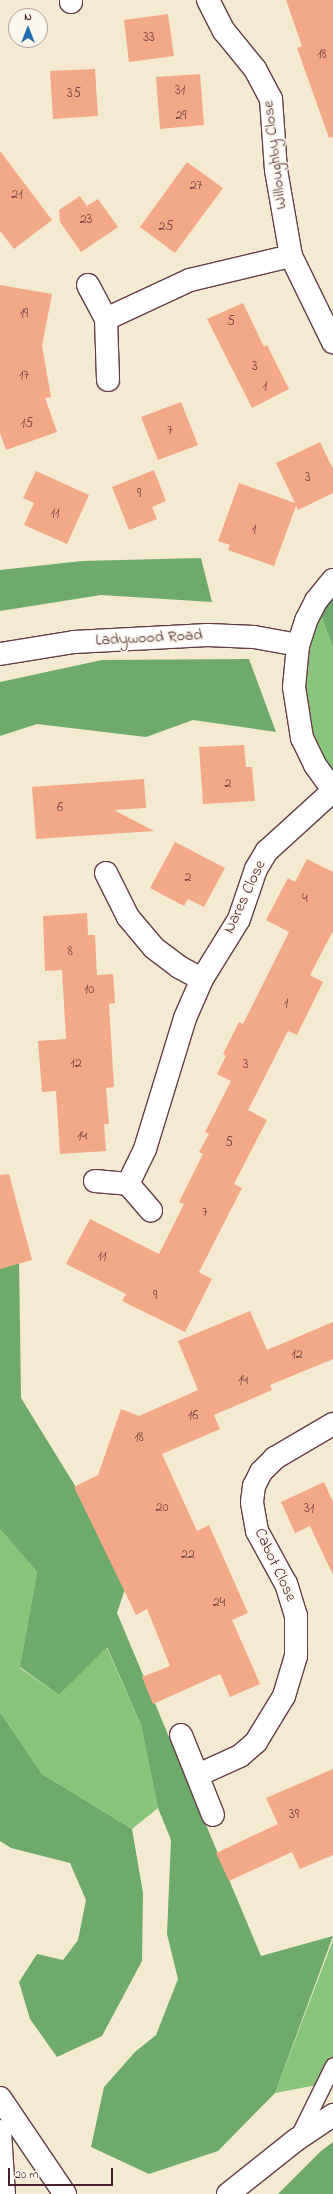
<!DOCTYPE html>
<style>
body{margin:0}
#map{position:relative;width:333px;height:2194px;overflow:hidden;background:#f4e9d1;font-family:"Indie Flower",sans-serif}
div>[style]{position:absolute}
.green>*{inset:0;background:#88c57b}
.forest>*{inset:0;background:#6eaa6b}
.building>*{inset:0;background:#f3a988}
.roads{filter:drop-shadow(1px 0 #643d44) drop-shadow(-1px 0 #643d44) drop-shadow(0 1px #643d44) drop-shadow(0 -1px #643d44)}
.service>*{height:15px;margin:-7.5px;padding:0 7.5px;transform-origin:7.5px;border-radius:7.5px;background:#fff}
.minor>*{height:22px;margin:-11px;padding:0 11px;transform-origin:11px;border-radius:11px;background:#fff}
.primary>*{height:22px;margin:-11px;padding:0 11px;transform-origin:11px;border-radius:11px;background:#fff}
span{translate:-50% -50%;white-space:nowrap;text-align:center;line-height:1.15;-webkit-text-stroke:3.5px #fbf7ec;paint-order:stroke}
.number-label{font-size:14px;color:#744242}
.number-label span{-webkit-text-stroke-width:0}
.street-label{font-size:16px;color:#4a1f2b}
.north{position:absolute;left:8px;top:8px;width:40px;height:40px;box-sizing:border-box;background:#fbf7ec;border:1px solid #b4a19f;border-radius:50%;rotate:0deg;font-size:11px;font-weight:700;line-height:16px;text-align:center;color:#4a1f2b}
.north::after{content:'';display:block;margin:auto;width:14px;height:18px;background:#1f6fb2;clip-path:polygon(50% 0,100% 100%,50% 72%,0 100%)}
.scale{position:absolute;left:8px;top:2168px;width:105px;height:18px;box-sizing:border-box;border:2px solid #4a1f2b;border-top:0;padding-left:5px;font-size:12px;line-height:14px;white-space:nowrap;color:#4a1f2b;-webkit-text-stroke:3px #fbf7ec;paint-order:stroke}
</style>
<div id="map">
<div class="green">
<i style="clip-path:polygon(316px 601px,333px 648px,333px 790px,297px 711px)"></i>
<i style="clip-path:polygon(0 1529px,37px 1572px,20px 1668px,59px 1695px,106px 1646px,141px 1725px,158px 1808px,132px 1829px,42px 1774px,0 1712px)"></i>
<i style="clip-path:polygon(333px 1940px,333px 2082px,275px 2093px)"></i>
</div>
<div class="forest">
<i style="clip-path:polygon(201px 558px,212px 602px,101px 595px,0 611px,0 570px,82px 561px)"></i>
<i style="clip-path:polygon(333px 586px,333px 648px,316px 601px)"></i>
<i style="clip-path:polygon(249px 659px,276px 732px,193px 720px,146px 737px,37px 724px,0 736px,0 682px,102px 660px)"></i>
<i style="clip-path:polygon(0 1226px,19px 1257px,21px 1398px,74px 1484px,126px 1586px,117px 1613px,261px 1956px,333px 1936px,275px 2093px,218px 2151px,149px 2174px,91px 2147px,104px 2087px,135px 2052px,156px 2035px,178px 1979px,167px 1934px,171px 1840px,158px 1808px,141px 1725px,107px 1647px,59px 1695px,20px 1667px,37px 1572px,0 1529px)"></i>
<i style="clip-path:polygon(0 1712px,42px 1774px,132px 1829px,143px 1893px,142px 1961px,102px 2036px,57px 2057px,30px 2019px,19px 1982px,37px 1954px,63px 1960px,78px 1940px,86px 1900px,70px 1863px,11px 1848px,0 1841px)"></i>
<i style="clip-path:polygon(333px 2142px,333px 2194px,278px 2194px,321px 2151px)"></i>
</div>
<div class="building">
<i style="clip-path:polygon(286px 0,333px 0,333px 137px,329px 138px,297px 48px,302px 46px)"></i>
<i style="clip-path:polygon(168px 14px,174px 56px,129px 62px,124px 20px)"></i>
<i style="clip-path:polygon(95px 69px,98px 116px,53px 119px,50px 71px)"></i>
<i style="clip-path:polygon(200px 74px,204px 125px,160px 129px,156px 77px)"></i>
<i style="clip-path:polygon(0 151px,52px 220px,14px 249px,0 231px)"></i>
<i style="clip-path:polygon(187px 162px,223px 188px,175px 253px,140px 227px)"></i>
<i style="clip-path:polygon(80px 196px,87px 206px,98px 199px,118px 227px,81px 252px,60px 222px,59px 210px)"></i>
<i style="clip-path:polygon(0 285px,52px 294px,42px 346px,51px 397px,45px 398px,57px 432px,6px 450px,0 433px)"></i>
<i style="clip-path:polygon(243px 303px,264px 347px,267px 345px,289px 389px,252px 408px,207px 319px)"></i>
<i style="clip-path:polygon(181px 402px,198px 445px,158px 460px,141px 417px)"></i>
<i style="clip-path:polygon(320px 442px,333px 469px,333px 493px,298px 510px,296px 506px,274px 566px,228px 550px,230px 545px,218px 541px,239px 483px,295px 503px,276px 463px)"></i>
<i style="clip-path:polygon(154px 470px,166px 501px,152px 507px,157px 519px,129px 530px,112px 487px)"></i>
<i style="clip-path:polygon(36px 471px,89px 495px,67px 544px,24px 525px,34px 503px,23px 498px)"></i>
<i style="clip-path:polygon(244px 745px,246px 767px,252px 767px,255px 801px,203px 804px,199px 747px)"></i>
<i style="clip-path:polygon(144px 779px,146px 808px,114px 810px,154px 831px,36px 839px,32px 787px)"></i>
<i style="clip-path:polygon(175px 842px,225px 868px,204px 907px,188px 899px,184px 906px,150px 888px)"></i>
<i style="clip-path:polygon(307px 859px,333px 872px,333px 931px,310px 975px,323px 982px,297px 1035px,288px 1031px,248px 1110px,267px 1120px,234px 1184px,242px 1188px,199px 1272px,212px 1279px,185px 1332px,122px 1301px,126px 1294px,66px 1264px,90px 1219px,159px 1254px,184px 1204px,179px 1202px,203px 1154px,199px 1152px,209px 1134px,205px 1132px,231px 1081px,217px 1074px,226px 1056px,223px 1054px,239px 1022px,243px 1024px,289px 932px,266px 920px,288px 878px,295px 882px)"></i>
<i style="clip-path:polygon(87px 913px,88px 935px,95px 935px,97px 975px,113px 974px,115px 1003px,109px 1004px,114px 1087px,106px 1088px,109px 1124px,104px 1124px,106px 1151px,60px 1154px,56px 1091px,42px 1092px,38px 1041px,66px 1039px,62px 970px,45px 971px,43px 916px)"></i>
<i style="clip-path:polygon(9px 1174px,32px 1260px,0 1269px,0 1175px)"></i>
<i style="clip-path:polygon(250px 1311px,267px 1350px,333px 1322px,333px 1359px,270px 1385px,272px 1390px,214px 1415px,220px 1429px,162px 1454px,197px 1531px,209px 1525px,248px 1613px,232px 1620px,260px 1684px,230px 1697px,220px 1674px,153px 1704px,142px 1677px,170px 1666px,147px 1609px,136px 1615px,74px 1487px,98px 1475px,121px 1409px,139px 1416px,198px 1390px,178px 1341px)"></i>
<i style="clip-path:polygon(324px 1482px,333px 1502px,333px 1575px,310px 1526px,295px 1533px,281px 1502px)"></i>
<i style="clip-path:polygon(333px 1769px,333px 1855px,300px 1869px,292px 1852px,229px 1881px,216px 1853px,278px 1824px,266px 1798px)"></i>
</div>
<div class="roads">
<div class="service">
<i style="left:297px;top:2138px;width:81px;rotate:-63.7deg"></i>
</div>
<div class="minor">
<i style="left:208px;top:0;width:35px;rotate:63deg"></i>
<i style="left:224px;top:31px;width:49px;rotate:50.8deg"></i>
<i style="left:255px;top:69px;width:34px;rotate:62deg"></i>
<i style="left:271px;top:99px;width:71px;rotate:86deg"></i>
<i style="left:276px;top:170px;width:87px;rotate:80.1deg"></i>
<i style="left:291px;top:256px;width:96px;rotate:64deg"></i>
<i style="left:71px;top:2px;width:2px;rotate:-90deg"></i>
<i style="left:88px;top:285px;width:38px;rotate:62deg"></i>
<i style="left:106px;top:319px;width:93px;rotate:-24.9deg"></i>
<i style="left:190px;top:280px;width:104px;rotate:-13.4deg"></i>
<i style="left:106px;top:319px;width:61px;rotate:88.1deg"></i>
<i style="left:333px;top:580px;width:27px;rotate:129deg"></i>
<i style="left:316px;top:601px;width:22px;rotate:117deg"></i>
<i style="left:306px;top:621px;width:25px;rotate:108deg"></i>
<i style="left:298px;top:645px;width:42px;rotate:95.4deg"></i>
<i style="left:294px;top:687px;width:52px;rotate:81.1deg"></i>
<i style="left:302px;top:738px;width:30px;rotate:64deg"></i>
<i style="left:315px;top:765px;width:31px;rotate:54deg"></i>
<i style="left:0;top:654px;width:75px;rotate:-9.2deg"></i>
<i style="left:74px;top:642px;width:134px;rotate:-3deg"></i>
<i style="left:208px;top:635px;width:46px;rotate:2.5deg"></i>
<i style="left:254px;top:637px;width:45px;rotate:10.3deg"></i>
<i style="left:106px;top:873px;width:49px;rotate:63.4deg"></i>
<i style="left:128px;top:917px;width:40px;rotate:50deg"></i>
<i style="left:154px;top:948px;width:31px;rotate:37deg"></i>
<i style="left:179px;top:967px;width:26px;rotate:28deg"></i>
<i style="left:95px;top:1181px;width:33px;rotate:5deg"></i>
<i style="left:128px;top:1184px;width:35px;rotate:49deg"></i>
<i style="left:128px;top:1184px;width:39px;rotate:-64deg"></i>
<i style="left:145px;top:1149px;width:137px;rotate:-73deg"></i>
<i style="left:185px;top:1018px;width:43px;rotate:-66.4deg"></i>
<i style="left:202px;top:979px;width:70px;rotate:-58.3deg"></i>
<i style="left:239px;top:919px;width:53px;rotate:-71.2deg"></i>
<i style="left:256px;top:869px;width:21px;rotate:-59deg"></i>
<i style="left:267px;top:851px;width:89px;rotate:-42.3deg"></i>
<i style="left:181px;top:1735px;width:86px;rotate:68.2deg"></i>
<i style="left:198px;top:1775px;width:46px;rotate:-24.3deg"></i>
<i style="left:240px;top:1756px;width:21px;rotate:-41deg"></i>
<i style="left:256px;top:1742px;width:54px;rotate:-58.7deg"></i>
<i style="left:284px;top:1696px;width:42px;rotate:-73.3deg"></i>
<i style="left:296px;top:1656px;width:40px;rotate:-90deg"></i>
<i style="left:296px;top:1616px;width:34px;rotate:-107deg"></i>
<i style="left:286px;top:1584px;width:60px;rotate:-118.7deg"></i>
<i style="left:257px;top:1531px;width:29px;rotate:-100deg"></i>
<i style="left:252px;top:1502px;width:16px;rotate:-83deg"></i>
<i style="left:254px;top:1486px;width:16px;rotate:-63deg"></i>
<i style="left:261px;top:1472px;width:20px;rotate:-45deg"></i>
<i style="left:275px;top:1458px;width:67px;rotate:-30.4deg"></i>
<i style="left:228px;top:2194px;width:87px;rotate:-38.5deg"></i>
<i style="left:296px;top:2140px;width:45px;rotate:-34deg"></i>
</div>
<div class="primary">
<i style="left:0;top:2098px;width:116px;rotate:55.9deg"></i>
<i style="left:0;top:2131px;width:63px;rotate:86.4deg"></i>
</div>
</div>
<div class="number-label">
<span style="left:149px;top:38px">33</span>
<span style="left:322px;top:55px">18</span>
<span style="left:180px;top:91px">31</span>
<span style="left:74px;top:94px">35</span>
<span style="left:181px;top:116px">29</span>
<span style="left:196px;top:186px">27</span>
<span style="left:17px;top:195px">21</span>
<span style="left:86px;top:220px">23</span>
<span style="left:166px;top:227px">25</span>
<span style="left:24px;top:314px">19</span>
<span style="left:231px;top:322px">5</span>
<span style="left:255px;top:367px">3</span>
<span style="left:24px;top:376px">17</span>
<span style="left:265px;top:387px">1</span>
<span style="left:27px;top:424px">15</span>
<span style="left:170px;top:431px">7</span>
<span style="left:308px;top:478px">3</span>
<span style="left:139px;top:494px">9</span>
<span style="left:55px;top:514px">11</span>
<span style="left:254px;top:530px">1</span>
<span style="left:228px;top:784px">2</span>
<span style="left:60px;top:808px">6</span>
<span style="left:188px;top:878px">2</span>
<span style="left:305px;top:899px">4</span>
<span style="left:70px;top:952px">8</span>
<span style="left:89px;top:990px">10</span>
<span style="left:286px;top:1004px">1</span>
<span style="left:76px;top:1064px">12</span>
<span style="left:246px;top:1065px">3</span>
<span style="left:82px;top:1137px">14</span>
<span style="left:229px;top:1143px">5</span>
<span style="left:205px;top:1213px">7</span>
<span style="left:102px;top:1257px">11</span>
<span style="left:155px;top:1296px">9</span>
<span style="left:297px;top:1355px">12</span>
<span style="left:243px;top:1381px">14</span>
<span style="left:193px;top:1416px">16</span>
<span style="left:139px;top:1438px">18</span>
<span style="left:162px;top:1508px">20</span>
<span style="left:309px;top:1509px">31</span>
<span style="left:188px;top:1555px">22</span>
<span style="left:219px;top:1603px">24</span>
<span style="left:294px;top:1815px">39</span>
</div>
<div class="street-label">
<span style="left:275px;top:155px;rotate:-97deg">Willoughby Close</span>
<span style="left:149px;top:638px;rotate:-3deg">Ladywood Road</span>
<span style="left:245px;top:897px;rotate:-65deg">Nares Close</span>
<span style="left:275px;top:1565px;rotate:65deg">Cabot Close</span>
</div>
<div class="north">N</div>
<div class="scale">20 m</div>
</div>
